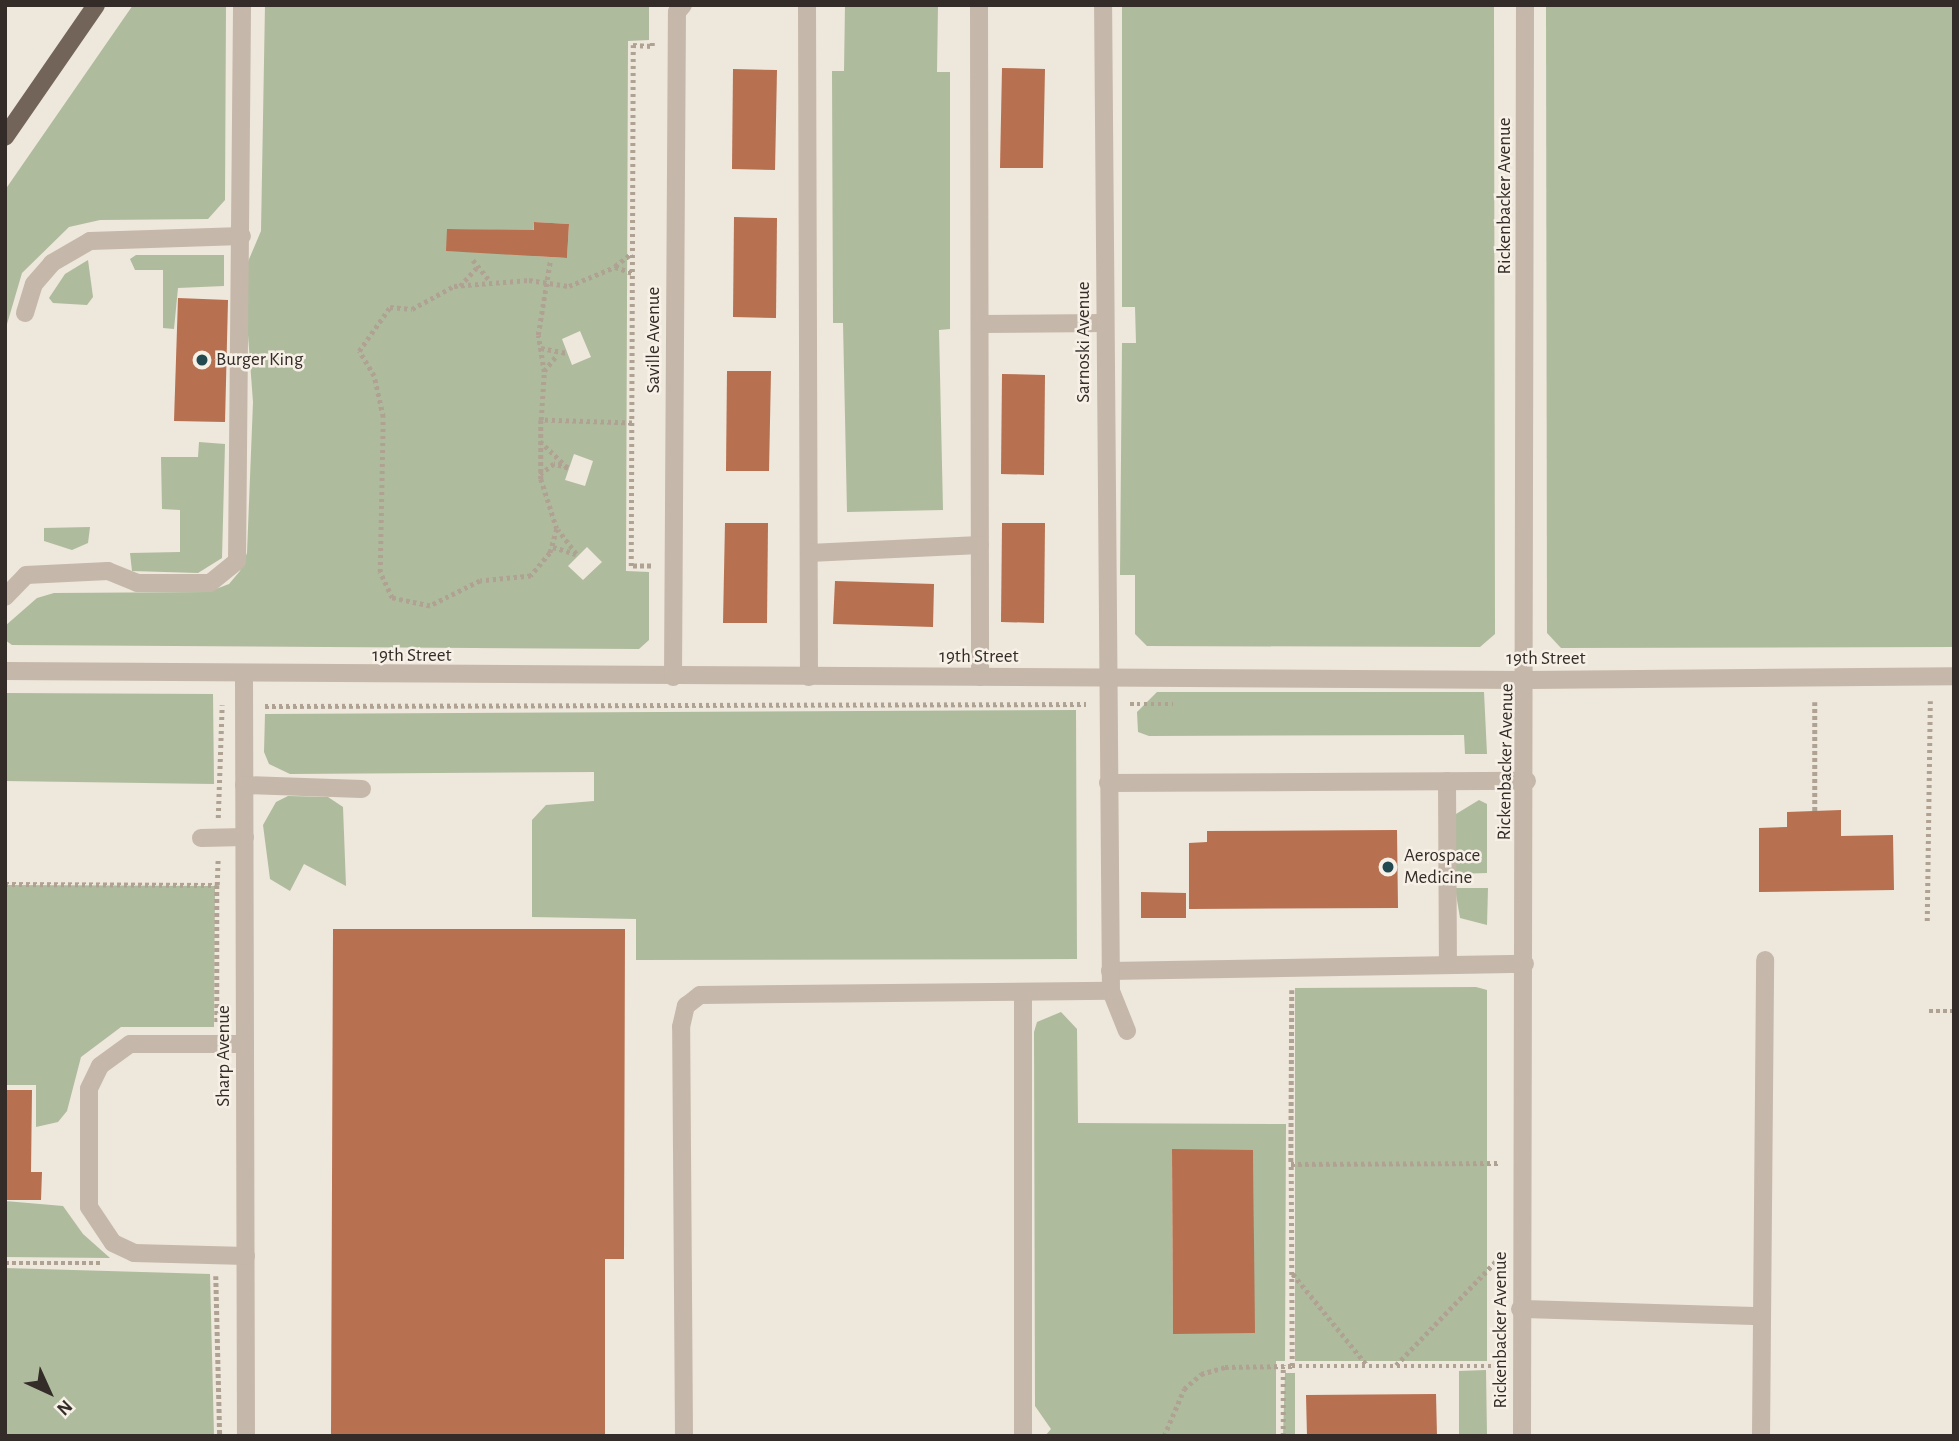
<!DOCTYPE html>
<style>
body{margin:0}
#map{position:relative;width:1959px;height:1441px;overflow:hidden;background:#eee7db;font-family:"Alegreya Sans",sans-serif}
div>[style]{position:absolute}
.green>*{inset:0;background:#afbb9d}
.building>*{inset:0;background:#b77050}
.path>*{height:4.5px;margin-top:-2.25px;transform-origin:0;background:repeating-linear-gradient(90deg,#b0a293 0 3.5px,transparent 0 7px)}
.minor>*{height:18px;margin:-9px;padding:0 9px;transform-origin:9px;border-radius:9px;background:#c5b7a9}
.major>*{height:18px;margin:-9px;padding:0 9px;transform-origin:9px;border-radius:9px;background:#73645a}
.dots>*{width:19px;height:19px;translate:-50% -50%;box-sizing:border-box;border:4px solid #f7f0e7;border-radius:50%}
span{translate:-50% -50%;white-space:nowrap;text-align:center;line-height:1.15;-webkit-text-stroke:5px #f7f0e7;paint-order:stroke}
.street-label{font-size:19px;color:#332c28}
.poi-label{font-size:19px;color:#332c28}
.left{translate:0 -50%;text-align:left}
.frame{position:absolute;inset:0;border:7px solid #332c28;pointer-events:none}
.north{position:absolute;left:14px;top:1357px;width:70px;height:70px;-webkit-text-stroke:5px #f7f0e7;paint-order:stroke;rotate:135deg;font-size:19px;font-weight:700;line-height:28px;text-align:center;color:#332c28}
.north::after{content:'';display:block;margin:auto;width:24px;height:32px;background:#332c28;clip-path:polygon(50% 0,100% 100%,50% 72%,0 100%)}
</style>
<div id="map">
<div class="green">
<i style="clip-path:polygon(133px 5px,226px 5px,225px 200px,208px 219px,100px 220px,69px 227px,22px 273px,5px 331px,5px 190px)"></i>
<i style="clip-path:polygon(evenodd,265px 5px,649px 5px,649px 40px,628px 41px,626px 571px,649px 572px,649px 640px,639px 649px,12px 645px,5px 640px,5px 626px,37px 598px,54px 593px,208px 592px,229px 584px,240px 571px,247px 553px,253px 402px,245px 295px,247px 264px,261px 231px,265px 5px,534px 222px,569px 224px,567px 258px,533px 256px,534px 222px,265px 5px,447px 229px,499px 230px,498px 252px,447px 251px,447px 229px,265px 5px,580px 331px,591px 357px,572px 365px,562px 339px,580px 331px,265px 5px,574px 454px,593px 461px,585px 486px,565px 480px,574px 454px,265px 5px,587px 547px,602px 562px,583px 580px,568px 566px,587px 547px)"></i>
<i style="clip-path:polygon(845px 5px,938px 5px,937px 72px,950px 72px,950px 329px,939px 330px,943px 510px,847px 512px,843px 323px,833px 323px,832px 71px,844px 71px)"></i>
<i style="clip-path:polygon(1122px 5px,1494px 5px,1495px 634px,1480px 647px,1147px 646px,1135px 634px,1135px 575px,1120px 575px,1122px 343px,1136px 343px,1135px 307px,1122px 307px)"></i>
<i style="clip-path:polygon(1546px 5px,1954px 5px,1954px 647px,1561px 648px,1547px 633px)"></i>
<i style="clip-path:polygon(136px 255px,224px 255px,224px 286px,178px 288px,174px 329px,163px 328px,163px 270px,135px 270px,130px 259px)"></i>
<i style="clip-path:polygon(88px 260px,93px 297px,87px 305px,53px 303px,49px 298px,65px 274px)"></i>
<i style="clip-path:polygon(199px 442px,225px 444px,222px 558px,198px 573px,132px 571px,130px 553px,180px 552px,180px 510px,162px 509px,161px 457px,198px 457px)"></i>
<i style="clip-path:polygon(90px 527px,88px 543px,72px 550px,44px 541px,44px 528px)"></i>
<i style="clip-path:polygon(1157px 692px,1484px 692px,1487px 754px,1465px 754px,1464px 735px,1149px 736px,1138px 732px,1137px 712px)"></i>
<i style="clip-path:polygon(5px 693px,213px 694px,214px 784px,5px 781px)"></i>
<i style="clip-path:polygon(1076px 710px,1077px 959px,636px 960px,636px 919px,532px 917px,532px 820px,546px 805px,594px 801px,594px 772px,290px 774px,269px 764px,264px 752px,265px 714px)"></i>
<i style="clip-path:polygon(288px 796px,328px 797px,343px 807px,346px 886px,304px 864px,290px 891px,270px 879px,263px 825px,276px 802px)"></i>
<i style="clip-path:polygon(1479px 800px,1487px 804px,1487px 873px,1454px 874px,1456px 814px)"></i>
<i style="clip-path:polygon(5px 885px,215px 886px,214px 1027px,121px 1027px,81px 1057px,67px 1111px,58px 1122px,36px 1127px,36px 1085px,5px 1085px)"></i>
<i style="clip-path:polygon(1455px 888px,1488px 888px,1487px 925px,1460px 918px)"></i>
<i style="clip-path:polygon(1476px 987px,1487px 990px,1487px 1361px,1295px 1361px,1295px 988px)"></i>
<i style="clip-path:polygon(evenodd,1061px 1012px,1077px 1029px,1078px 1123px,1286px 1124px,1285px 1361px,1276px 1361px,1276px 1436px,1045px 1436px,1051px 1429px,1035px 1406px,1034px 1032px,1037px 1022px,1061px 1012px,1172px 1150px,1253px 1150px,1254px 1333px,1173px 1333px,1172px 1150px)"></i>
<i style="clip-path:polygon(5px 1201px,63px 1206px,83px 1234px,110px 1258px,5px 1257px)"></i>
<i style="clip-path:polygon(5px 1268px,210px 1274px,214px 1436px,5px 1436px)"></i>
<i style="clip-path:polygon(1486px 1370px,1487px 1436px,1459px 1436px,1459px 1371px)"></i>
<i style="clip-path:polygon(1285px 1373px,1295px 1373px,1295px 1436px,1283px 1436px)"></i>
</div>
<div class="building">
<i style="clip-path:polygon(1002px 68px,1045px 69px,1043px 168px,1000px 168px)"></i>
<i style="clip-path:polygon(733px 69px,777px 70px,775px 170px,732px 169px)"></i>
<i style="clip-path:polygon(734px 217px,777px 218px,776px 318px,733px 317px)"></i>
<i style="clip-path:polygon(534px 222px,569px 224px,567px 258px,446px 251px,447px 229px,534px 230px)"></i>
<i style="clip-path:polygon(178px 298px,228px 300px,225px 422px,174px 421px)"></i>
<i style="clip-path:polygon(727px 371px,771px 371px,769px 471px,726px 471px)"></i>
<i style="clip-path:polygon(1002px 374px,1045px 375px,1044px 475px,1001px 474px)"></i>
<i style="clip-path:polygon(725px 523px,768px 523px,767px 623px,723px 623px)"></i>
<i style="clip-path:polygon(1002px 523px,1045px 523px,1044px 623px,1001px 622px)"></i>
<i style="clip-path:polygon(835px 581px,934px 584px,933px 627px,833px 624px)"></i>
<i style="clip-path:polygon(1841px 810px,1841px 836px,1893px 835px,1894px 890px,1759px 892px,1759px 828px,1787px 827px,1787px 812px)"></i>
<i style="clip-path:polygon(1397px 830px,1398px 908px,1189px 909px,1189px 843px,1207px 842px,1207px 831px)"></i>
<i style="clip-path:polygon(1141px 892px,1186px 893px,1186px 918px,1141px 918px)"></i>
<i style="clip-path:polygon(333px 929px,625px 929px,624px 1259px,605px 1259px,605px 1436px,331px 1436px)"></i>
<i style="clip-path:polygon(5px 1090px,32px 1090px,31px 1172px,42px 1172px,41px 1200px,5px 1200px)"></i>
<i style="clip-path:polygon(1172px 1149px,1253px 1150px,1255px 1333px,1173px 1334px)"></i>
<i style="clip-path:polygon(1436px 1394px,1437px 1436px,1307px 1436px,1306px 1395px)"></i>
</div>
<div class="path">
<i style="left:473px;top:260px;width:28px;rotate:51deg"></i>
<i style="left:615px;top:266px;width:21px;rotate:-37deg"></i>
<i style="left:460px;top:286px;width:24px;rotate:-48deg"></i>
<i style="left:541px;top:348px;width:25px;rotate:11deg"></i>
<i style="left:544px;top:371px;width:19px;rotate:-51deg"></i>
<i style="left:541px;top:420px;width:48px;rotate:-86.4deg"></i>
<i style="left:544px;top:372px;width:37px;rotate:-99deg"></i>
<i style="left:538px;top:335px;width:74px;rotate:-80.7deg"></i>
<i style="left:632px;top:423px;width:91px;rotate:-178.1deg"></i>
<i style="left:541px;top:420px;width:59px;rotate:90deg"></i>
<i style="left:541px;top:479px;width:52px;rotate:72.3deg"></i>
<i style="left:557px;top:529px;width:25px;rotate:106deg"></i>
<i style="left:550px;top:553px;width:30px;rotate:130deg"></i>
<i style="left:531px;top:576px;width:51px;rotate:174.4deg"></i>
<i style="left:480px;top:581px;width:56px;rotate:153.4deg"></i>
<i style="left:430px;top:606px;width:39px;rotate:-168deg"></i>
<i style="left:392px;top:598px;width:29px;rotate:-115deg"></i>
<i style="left:380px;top:572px;width:155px;rotate:-88.9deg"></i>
<i style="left:383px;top:417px;width:42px;rotate:-102.4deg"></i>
<i style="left:374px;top:376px;width:29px;rotate:-121deg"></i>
<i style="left:359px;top:351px;width:54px;rotate:-54.8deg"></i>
<i style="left:390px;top:307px;width:22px;rotate:5deg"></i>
<i style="left:412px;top:309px;width:48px;rotate:-28.7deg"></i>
<i style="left:454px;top:286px;width:75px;rotate:-4.6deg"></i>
<i style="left:529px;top:280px;width:40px;rotate:8.5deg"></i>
<i style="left:569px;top:286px;width:50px;rotate:-22.4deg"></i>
<i style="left:615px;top:267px;width:18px;rotate:19deg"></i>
<i style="left:540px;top:441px;width:39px;rotate:44deg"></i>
<i style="left:568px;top:468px;width:15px;rotate:-164deg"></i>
<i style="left:554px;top:464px;width:18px;rotate:142deg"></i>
<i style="left:553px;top:547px;width:24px;rotate:17deg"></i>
<i style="left:576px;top:554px;width:30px;rotate:-127deg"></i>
<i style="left:651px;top:566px;width:20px;rotate:180deg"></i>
<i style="left:631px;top:566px;width:521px;rotate:-89.78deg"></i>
<i style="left:633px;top:45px;width:19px;rotate:3deg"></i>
<i style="left:652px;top:46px;width:5px;rotate:-90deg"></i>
<i style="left:1815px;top:702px;width:109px;rotate:90deg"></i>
<i style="left:1130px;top:704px;width:43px"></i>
<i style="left:265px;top:706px;width:821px;rotate:-0.14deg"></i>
<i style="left:218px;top:818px;width:113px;rotate:-88deg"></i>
<i style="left:5px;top:884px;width:212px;rotate:0.3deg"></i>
<i style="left:217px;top:885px;width:137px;rotate:90deg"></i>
<i style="left:217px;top:885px;width:27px;rotate:-88deg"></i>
<i style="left:1927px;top:921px;width:220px;rotate:-89.2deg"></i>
<i style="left:1292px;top:990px;width:174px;rotate:90.3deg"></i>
<i style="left:1291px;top:1164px;width:210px;rotate:-0.3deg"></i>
<i style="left:1929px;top:1011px;width:25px"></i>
<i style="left:5px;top:1263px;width:98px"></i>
<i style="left:1293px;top:1274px;width:117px;rotate:50.9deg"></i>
<i style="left:216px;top:1276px;width:160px;rotate:88.6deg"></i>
<i style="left:1396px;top:1365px;width:149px;rotate:-46.1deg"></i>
<i style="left:1292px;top:1366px;width:209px"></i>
<i style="left:1164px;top:1436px;width:51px;rotate:-66.9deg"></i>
<i style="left:1184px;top:1389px;width:23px;rotate:-41deg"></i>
<i style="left:1201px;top:1374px;width:25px;rotate:-16deg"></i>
<i style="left:1225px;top:1367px;width:67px;rotate:-0.9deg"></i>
<i style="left:1292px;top:1366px;width:202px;rotate:-90.3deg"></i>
<i style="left:1283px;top:1436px;width:71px;rotate:-90deg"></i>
</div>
<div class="minor">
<i style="left:807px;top:5px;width:672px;rotate:89.83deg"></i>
<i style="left:979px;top:5px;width:672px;rotate:89.91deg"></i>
<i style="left:25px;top:313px;width:30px;rotate:-73deg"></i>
<i style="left:34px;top:284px;width:28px;rotate:-49deg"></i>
<i style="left:52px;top:263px;width:44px;rotate:-30.1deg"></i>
<i style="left:90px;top:241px;width:152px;rotate:-1.9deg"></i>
<i style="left:980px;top:324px;width:125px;rotate:-0.5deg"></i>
<i style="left:809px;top:553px;width:171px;rotate:-2.7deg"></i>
<i style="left:5px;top:597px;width:30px;rotate:-46deg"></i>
<i style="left:26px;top:575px;width:82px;rotate:-2.8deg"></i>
<i style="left:108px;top:571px;width:31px;rotate:22deg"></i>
<i style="left:137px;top:583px;width:73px"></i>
<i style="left:210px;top:583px;width:35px;rotate:-39deg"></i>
<i style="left:237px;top:561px;width:556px;rotate:-89.48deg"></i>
<i style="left:5px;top:671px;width:1523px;rotate:0.34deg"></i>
<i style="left:1528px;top:680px;width:426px;rotate:-0.5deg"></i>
<i style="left:244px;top:677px;width:759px;rotate:89.85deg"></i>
<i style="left:673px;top:677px;width:665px;rotate:-89.66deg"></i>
<i style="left:677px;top:12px;width:9px;rotate:-49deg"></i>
<i style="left:1447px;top:781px;width:184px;rotate:89.7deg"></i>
<i style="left:1108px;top:783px;width:419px;rotate:-0.3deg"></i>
<i style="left:244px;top:785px;width:118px;rotate:1.9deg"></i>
<i style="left:201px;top:838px;width:44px;rotate:-1.3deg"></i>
<i style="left:1110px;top:971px;width:415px;rotate:-1deg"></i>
<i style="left:1111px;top:991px;width:43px;rotate:68.2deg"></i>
<i style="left:1023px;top:992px;width:444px;rotate:90deg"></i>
<i style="left:245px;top:1044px;width:115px;rotate:180deg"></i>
<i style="left:130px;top:1044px;width:37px;rotate:144deg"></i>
<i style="left:100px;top:1066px;width:25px;rotate:116deg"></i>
<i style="left:89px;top:1089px;width:118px;rotate:90deg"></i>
<i style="left:89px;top:1207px;width:43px;rotate:56.3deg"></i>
<i style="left:113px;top:1243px;width:23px;rotate:25deg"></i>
<i style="left:134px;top:1253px;width:112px;rotate:1.5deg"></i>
<i style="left:1520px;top:1309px;width:242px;rotate:1.7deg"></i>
<i style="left:684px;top:1436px;width:409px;rotate:-90.4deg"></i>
<i style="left:681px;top:1027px;width:22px;rotate:-77deg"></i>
<i style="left:686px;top:1006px;width:18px;rotate:-38deg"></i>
<i style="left:700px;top:995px;width:411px;rotate:-0.6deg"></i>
<i style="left:1111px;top:991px;width:986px;rotate:-90.46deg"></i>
<i style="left:1522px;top:1436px;width:1431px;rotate:-89.88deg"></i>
<i style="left:1761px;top:1436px;width:476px;rotate:-89.5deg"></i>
</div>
<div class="major">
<i style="left:5px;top:137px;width:160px;rotate:-55.4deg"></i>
</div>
<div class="dots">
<i style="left:202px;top:360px;background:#22494f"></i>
<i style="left:1388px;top:867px;background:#22494f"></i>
</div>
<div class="street-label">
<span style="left:1505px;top:196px;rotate:-90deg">Rickenbacker Avenue</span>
<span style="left:654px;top:340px;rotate:-90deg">Saville Avenue</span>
<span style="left:1084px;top:342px;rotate:-90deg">Sarnoski Avenue</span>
<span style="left:412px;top:656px">19th Street</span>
<span style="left:979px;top:657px">19th Street</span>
<span style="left:1546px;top:659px">19th Street</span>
<span style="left:1506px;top:762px;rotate:-89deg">Rickenbacker Avenue</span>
<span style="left:224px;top:1056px;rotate:-90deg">Sharp Avenue</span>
<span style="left:1501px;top:1330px;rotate:-90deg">Rickenbacker Avenue</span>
</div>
<div class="poi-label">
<span class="left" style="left:216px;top:360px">Burger King</span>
<span class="left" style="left:1404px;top:867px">Aerospace<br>Medicine</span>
</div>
<div class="frame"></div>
<div class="north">N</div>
</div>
